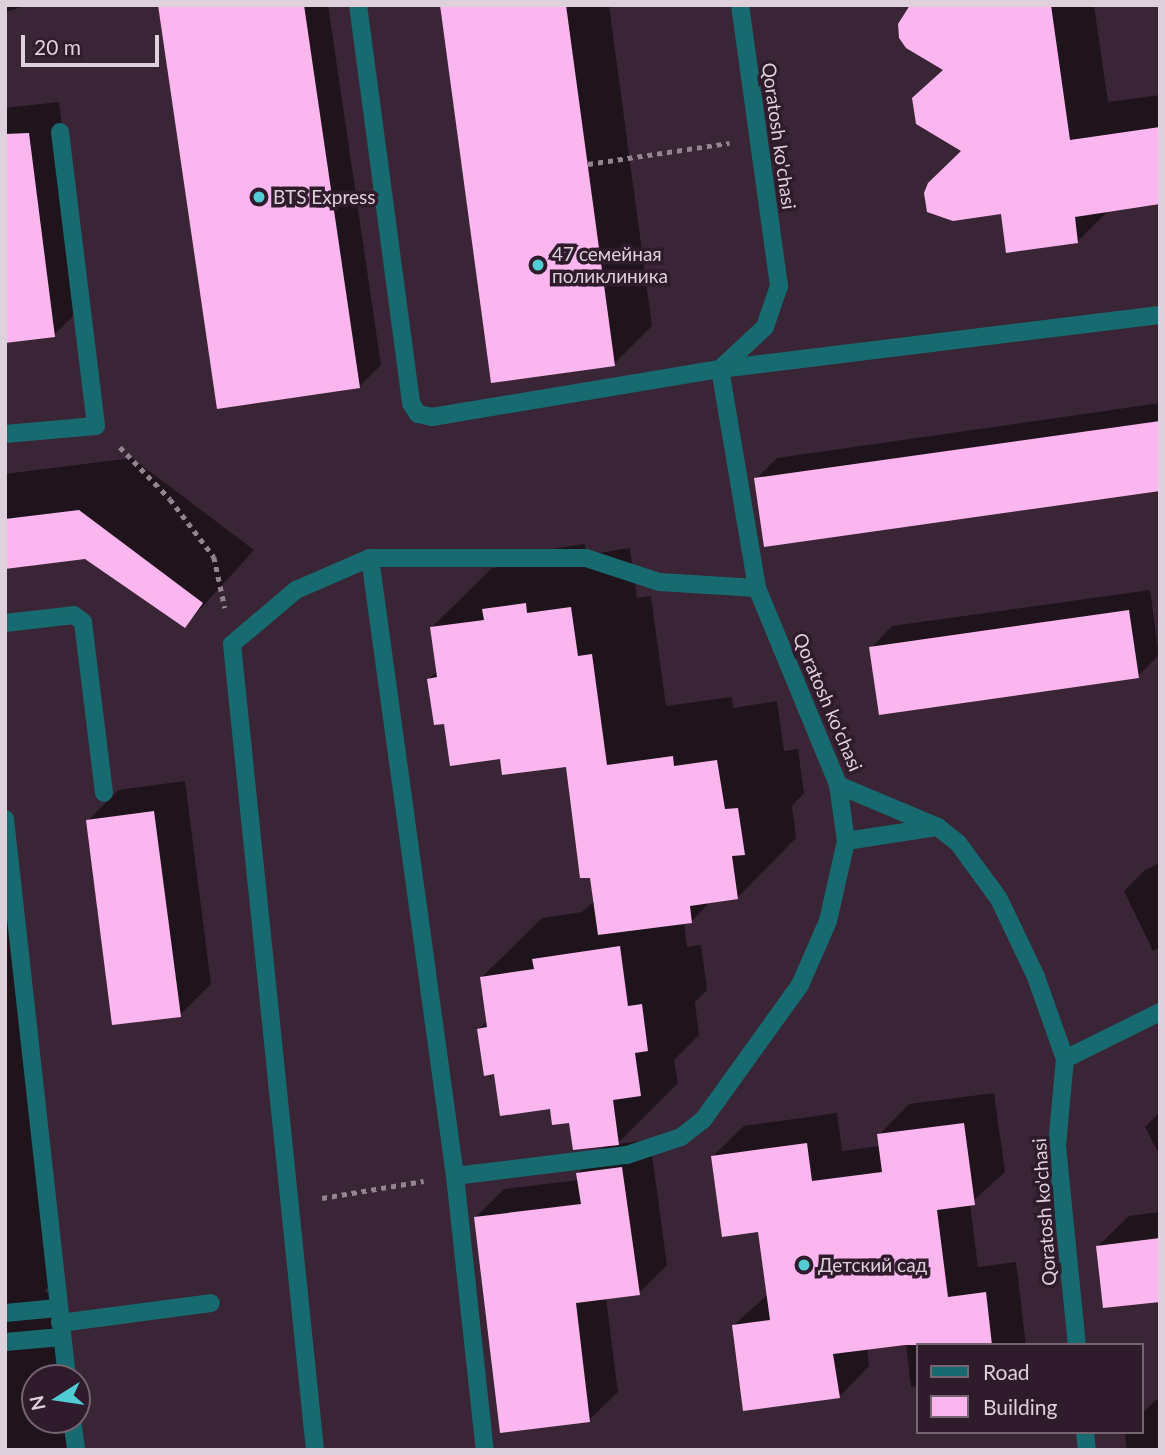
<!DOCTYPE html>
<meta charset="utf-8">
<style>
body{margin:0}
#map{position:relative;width:1165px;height:1455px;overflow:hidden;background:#3a2536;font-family:Lato,sans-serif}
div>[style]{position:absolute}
.shadow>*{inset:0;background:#0007}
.building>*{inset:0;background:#fbb6ef}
.path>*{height:4.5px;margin-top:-2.25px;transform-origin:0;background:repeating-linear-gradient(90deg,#958391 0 5px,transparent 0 10px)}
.lane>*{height:18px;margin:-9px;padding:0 9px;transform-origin:9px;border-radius:9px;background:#176b70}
.street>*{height:18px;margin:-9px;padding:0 9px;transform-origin:9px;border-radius:9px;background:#176b70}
.dots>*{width:19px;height:19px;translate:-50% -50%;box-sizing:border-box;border:4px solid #2f1b2c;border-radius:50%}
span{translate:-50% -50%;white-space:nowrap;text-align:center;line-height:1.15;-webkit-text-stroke:7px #2f1b2c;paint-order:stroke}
.street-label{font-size:19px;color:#dfd1dc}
.poi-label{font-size:19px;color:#dfd1dc}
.left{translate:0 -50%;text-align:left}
.frame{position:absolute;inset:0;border:7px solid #dfd1dc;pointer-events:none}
.legend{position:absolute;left:916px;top:1343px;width:228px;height:91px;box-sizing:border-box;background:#2f1b2c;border:2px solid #756472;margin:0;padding:9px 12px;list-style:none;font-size:21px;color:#dfd1dc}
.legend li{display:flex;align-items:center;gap:14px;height:35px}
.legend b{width:35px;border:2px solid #756472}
.north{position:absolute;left:21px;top:1364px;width:70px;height:70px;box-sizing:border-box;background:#2f1b2c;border:2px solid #756472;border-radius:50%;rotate:258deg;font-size:19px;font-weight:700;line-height:28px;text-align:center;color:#dfd1dc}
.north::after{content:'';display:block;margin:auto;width:24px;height:32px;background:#51ccd4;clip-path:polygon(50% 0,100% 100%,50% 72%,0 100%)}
.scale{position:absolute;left:21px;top:35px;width:138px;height:32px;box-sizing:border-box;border:4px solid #dfd1dc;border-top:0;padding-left:9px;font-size:21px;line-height:24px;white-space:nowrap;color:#dfd1dc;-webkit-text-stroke:5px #2f1b2c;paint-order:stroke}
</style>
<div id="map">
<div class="shadow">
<i style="clip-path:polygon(5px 5px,29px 5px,5px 12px)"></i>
<i style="clip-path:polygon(160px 5px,328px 5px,381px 365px,359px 387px)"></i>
<i style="clip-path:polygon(442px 5px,609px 5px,652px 326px,614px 364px)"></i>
<i style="clip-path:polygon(913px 5px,1094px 5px,1108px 102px,1160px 95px,1160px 203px,1108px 211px,1077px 242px,1003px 212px,963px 150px,914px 99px,944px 69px)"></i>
<i style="clip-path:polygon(59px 102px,84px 305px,54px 335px,5px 341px,5px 108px)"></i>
<i style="clip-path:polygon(1160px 403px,1160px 489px,756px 479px,777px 458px)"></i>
<i style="clip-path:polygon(132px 458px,254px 550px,185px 626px,86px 558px,5px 568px,5px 474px)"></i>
<i style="clip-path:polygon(585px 544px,586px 555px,630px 548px,637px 598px,651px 596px,666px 706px,732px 697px,733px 708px,777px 701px,784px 751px,798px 749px,804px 793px,792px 806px,796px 838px,737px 898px,711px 901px,692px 921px,684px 922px,687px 947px,701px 945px,707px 990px,695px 1002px,699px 1035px,674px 1060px,678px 1083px,617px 1144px,650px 1140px,667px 1265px,639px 1293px,606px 1298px,618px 1392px,589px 1420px,475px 1218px,504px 1189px,579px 1180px,578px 1173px,607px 1144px,496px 1072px,479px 1029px,488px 1020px,482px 977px,542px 918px,582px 912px,595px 900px,567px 765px,502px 757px,446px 722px,429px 679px,438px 671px,432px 627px,492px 568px,531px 563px,544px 550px)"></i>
<i style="clip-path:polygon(1150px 590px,1159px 655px,1138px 676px,871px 648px,892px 626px)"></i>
<i style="clip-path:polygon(185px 781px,211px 984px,180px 1015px,88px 821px,118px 790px)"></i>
<i style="clip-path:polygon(1160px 863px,1160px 947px,1153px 951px,1124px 891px,1145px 870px)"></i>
<i style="clip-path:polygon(5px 870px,52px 1249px,45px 1262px,55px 1277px,45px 1291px,58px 1301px,68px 1378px,35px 1378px,35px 1420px,73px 1420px,77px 1450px,5px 1450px)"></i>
<i style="clip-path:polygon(994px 1093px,1005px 1172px,970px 1204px,978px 1267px,1016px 1262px,1026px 1345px,918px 1345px,918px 1386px,911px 1387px,906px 1343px,867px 1348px,869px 1366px,839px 1397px,734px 1325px,768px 1294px,760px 1230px,713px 1156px,744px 1126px,837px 1113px,842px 1151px,880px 1146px,879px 1135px,909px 1104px)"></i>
<i style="clip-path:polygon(1160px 1112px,1160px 1156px,1145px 1127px)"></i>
<i style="clip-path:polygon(1160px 1212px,1160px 1300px,1098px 1246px,1129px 1216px)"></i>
<i style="clip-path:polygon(1156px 1400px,1160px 1400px,1160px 1450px,1127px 1450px,1125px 1432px,1142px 1432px,1142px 1413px)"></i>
</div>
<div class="building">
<i style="clip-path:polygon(158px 5px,304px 5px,360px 388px,217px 409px)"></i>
<i style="clip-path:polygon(440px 5px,566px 5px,615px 366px,491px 383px)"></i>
<i style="clip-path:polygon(910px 5px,1051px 5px,1070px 140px,1160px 127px,1160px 204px,1075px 217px,1078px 243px,1006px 253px,1001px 214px,953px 221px,927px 212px,924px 193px,928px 183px,961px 151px,916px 124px,912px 98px,943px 70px,906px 48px,899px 38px,898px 24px)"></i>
<i style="clip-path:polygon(29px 133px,55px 337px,5px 343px,5px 134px)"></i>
<i style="clip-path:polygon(1160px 421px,1160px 491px,764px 547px,754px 478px)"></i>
<i style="clip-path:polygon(79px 510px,203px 603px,185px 628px,85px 559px,5px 569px,5px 519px)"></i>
<i style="clip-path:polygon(526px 603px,527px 613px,571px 607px,578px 656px,592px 654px,607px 765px,673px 756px,674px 766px,717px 760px,725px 809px,738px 808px,745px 855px,732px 856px,738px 899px,690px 906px,692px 923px,598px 935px,590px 878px,580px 878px,566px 767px,502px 775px,500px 759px,450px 766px,444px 724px,434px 725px,427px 679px,437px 677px,430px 627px,484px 620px,482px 609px)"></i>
<i style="clip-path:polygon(1129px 610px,1139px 678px,879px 715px,869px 647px)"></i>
<i style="clip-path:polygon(154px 811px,181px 1017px,112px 1025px,86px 820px)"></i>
<i style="clip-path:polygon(620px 946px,628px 1006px,642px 1004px,648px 1051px,635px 1053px,641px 1096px,613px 1100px,619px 1145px,573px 1150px,569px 1123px,552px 1125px,550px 1109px,500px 1116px,494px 1074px,484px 1076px,477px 1029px,487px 1027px,480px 977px,534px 969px,532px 959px)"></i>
<i style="clip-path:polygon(964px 1123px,975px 1205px,937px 1210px,948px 1297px,986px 1292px,992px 1345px,905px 1345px,833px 1354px,840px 1398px,743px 1411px,732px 1325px,770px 1320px,758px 1232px,722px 1237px,711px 1156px,807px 1143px,812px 1181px,882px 1172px,877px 1134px)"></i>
<i style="clip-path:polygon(622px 1167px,640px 1295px,576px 1303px,590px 1422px,500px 1433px,474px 1217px,581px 1204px,576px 1173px)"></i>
<i style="clip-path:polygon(1160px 1238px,1160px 1302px,1103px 1308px,1096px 1246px)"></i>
</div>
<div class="path">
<i style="left:588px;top:164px;width:143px;rotate:-8.5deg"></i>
<i style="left:120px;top:447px;width:72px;rotate:46.1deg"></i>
<i style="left:170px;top:499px;width:73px;rotate:52.8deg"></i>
<i style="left:214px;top:557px;width:52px;rotate:77.8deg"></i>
<i style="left:322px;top:1198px;width:103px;rotate:-9.5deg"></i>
</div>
<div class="lane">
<i style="left:358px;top:5px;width:402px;rotate:82.4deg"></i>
<i style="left:411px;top:403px;width:13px;rotate:58deg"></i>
<i style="left:418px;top:414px;width:14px;rotate:12deg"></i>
<i style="left:432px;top:417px;width:292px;rotate:-9.5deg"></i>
<i style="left:720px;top:369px;width:443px;rotate:-7deg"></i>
<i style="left:60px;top:132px;width:296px;rotate:83deg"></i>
<i style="left:370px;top:558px;width:624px;rotate:82.17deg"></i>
<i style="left:455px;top:1176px;width:276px;rotate:83.8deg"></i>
<i style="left:5px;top:623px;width:69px;rotate:-6.6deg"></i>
<i style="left:74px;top:615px;width:11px;rotate:38deg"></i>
<i style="left:83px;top:622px;width:172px;rotate:83deg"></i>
<i style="left:5px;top:819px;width:562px;rotate:83.67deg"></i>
<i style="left:846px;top:841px;width:93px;rotate:-8.7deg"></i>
<i style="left:1065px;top:1059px;width:106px;rotate:-26.3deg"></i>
<i style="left:455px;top:1176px;width:173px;rotate:-7deg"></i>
<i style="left:627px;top:1155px;width:57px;rotate:-18.4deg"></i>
<i style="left:681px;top:1137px;width:28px;rotate:-38deg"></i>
<i style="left:703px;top:1120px;width:166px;rotate:-54.3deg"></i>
<i style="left:800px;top:985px;width:70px;rotate:-66.4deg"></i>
<i style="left:828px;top:921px;width:82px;rotate:-77.3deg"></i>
<i style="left:846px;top:841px;width:57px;rotate:-98.1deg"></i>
<i style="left:5px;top:1313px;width:53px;rotate:-5.4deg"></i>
<i style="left:60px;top:1323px;width:152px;rotate:-7.5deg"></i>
<i style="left:5px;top:1342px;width:57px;rotate:-5deg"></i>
<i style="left:72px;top:1420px;width:30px;rotate:82deg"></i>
<i style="left:315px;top:1450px;width:810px;rotate:-95.88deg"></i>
<i style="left:232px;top:644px;width:84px;rotate:-40.2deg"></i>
<i style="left:296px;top:590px;width:81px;rotate:-23.4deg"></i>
<i style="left:370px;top:558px;width:216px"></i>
<i style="left:586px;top:558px;width:77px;rotate:18.2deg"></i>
<i style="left:659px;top:582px;width:98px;rotate:3.5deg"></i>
</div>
<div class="street">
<i style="left:740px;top:5px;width:284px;rotate:82.1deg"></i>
<i style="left:779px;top:286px;width:43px;rotate:108.9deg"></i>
<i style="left:765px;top:327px;width:62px;rotate:137deg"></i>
<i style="left:720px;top:369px;width:222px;rotate:80.4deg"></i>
<i style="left:757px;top:588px;width:213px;rotate:67.6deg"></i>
<i style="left:838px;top:785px;width:108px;rotate:22.8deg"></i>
<i style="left:938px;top:827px;width:26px;rotate:39deg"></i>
<i style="left:958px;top:843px;width:69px;rotate:53.8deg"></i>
<i style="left:999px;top:899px;width:86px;rotate:64.6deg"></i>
<i style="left:1036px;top:977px;width:87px;rotate:70.5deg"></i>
<i style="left:1065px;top:1059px;width:87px;rotate:95.3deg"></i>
<i style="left:1057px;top:1146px;width:200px;rotate:84.3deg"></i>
<i style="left:5px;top:434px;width:91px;rotate:-5deg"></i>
<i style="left:1085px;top:1432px;width:18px;rotate:84deg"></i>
</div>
<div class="dots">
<i style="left:259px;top:197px;background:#51ccd4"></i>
<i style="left:538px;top:265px;background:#51ccd4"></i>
<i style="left:804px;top:1265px;background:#51ccd4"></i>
</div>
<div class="street-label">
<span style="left:779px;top:136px;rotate:82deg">Qoratosh ko'chasi</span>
<span style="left:828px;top:702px;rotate:67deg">Qoratosh ko'chasi</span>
<span style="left:1044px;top:1212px;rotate:-94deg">Qoratosh ko'chasi</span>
</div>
<div class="poi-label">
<span class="left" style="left:273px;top:197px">BTS Express</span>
<span class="left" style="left:552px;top:265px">47 семейная<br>поликлиника</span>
<span class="left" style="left:818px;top:1265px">Детский сад</span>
</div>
<div class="frame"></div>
<ul class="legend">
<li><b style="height:9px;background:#176b70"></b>Road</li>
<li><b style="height:19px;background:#fbb6ef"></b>Building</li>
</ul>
<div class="north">N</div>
<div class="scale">20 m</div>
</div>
